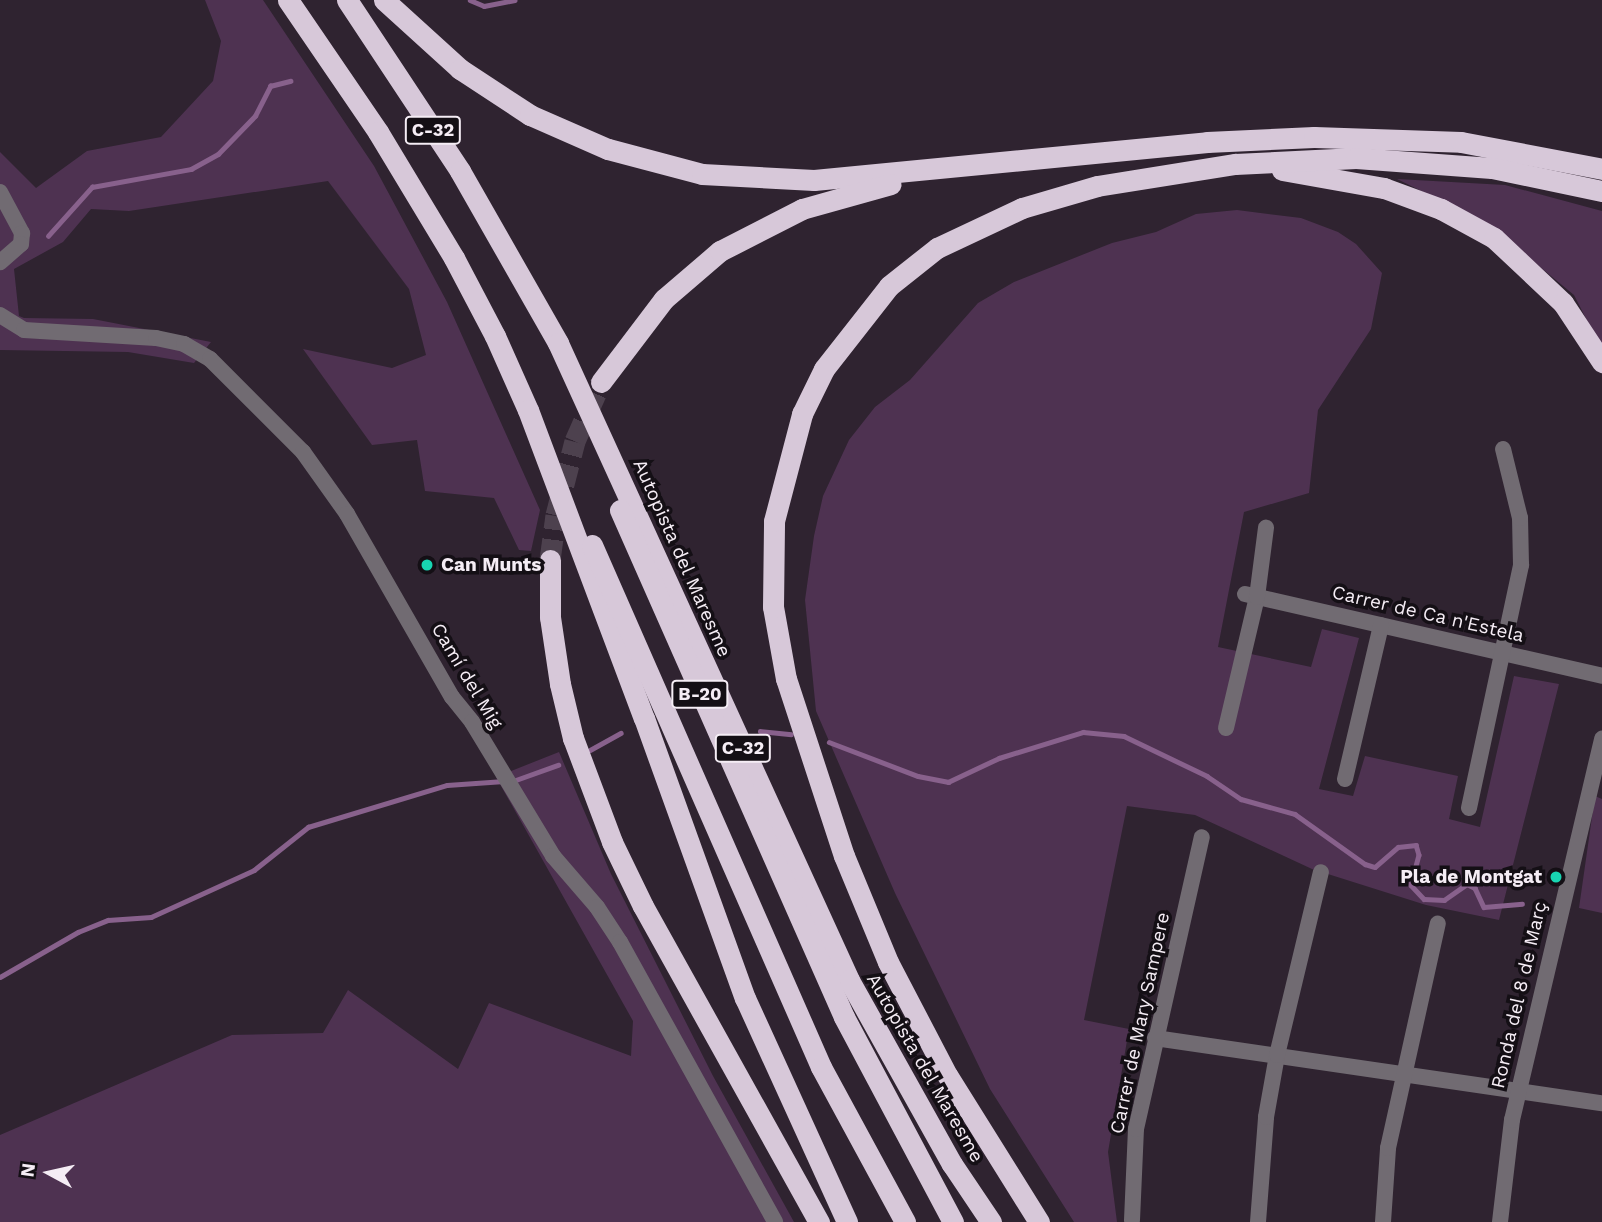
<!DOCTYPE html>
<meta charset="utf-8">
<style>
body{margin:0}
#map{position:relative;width:1602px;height:1222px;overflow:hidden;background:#2f2330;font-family:"Work Sans",sans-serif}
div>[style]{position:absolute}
.green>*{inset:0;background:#4e3251}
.stream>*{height:4.5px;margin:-2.25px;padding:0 2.25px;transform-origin:2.25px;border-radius:2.25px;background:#88618c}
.motorway-tunnel>*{height:21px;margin-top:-10.5px;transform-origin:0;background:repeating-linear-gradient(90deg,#4d414e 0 21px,transparent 0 31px)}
.minor>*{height:16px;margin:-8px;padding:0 8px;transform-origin:8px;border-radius:8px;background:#716b72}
.motorway>*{height:21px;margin:-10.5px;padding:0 10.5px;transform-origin:10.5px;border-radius:10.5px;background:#d7c8d9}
.dots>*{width:19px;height:19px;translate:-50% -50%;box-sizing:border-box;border:4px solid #140f15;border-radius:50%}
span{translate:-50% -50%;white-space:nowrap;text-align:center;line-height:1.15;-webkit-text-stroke:7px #140f15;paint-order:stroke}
.shield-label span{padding:2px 5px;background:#140f15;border:2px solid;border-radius:5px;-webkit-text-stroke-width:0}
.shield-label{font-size:18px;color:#f5edf5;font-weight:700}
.street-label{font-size:19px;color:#f5edf5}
.poi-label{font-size:19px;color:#f5edf5;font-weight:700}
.left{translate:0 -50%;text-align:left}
.right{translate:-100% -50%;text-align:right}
.north{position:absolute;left:14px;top:1138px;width:70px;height:70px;-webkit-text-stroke:5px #140f15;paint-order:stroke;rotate:278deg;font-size:19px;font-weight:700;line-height:28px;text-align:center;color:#f5edf5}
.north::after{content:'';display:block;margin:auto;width:24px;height:32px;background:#f5edf5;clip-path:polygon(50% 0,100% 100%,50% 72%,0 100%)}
</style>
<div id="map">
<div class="green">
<i style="clip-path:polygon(205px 0,263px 0,374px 166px,447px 302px,540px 510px,531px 551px,519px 550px,494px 498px,425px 491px,417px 440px,372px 445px,303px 349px,392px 368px,426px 355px,409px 289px,328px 181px,129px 211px,91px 209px,63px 242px,14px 269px,19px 316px,24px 318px,93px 319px,211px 342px,194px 363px,128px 352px,0 350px,0 152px,36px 188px,87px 151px,161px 137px,213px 81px,221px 41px)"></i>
<i style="clip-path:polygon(1397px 179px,1505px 185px,1602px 211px,1602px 350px,1574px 295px,1488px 224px)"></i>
<i style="clip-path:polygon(1237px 210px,1301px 218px,1338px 232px,1356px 244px,1382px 273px,1371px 329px,1318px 410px,1309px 493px,1244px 512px,1218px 647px,1311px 667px,1322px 629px,1359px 638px,1319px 789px,1353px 796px,1365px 756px,1458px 776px,1449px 819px,1480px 827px,1514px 676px,1559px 684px,1499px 920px,1426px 905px,1312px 869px,1195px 815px,1127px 806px,1084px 1020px,1129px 1029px,1108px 1152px,1117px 1222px,1074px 1222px,990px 1089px,895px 893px,816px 711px,805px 600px,814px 536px,823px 496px,849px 440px,875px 407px,910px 380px,978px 303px,1014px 282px,1112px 243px,1156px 232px,1196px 214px)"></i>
<i style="clip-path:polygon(559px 752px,611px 874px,713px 1076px,794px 1222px,0 1222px,0 1135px,232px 1035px,323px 1033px,348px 990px,458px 1069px,489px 1003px,631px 1056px,633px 1021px,496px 777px)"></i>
<i style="clip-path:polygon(1595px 796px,1602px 799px,1602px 913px,1579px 908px)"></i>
</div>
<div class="stream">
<i style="left:470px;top:0;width:15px;rotate:23deg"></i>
<i style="left:484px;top:6px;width:31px;rotate:-11deg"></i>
<i style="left:48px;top:236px;width:66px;rotate:-48.1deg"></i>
<i style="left:92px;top:187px;width:101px;rotate:-10.3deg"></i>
<i style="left:191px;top:169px;width:31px;rotate:-29deg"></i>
<i style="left:218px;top:154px;width:53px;rotate:-45.8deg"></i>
<i style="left:255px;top:116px;width:34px;rotate:-63deg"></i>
<i style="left:270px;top:86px;width:21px;rotate:-14deg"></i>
<i style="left:760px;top:731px;width:31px;rotate:6deg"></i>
<i style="left:829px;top:742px;width:95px;rotate:20.9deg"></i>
<i style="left:918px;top:776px;width:31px;rotate:11deg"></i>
<i style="left:948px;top:782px;width:56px;rotate:-25.2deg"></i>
<i style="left:999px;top:758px;width:88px;rotate:-17.2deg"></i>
<i style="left:1083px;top:732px;width:41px;rotate:5.6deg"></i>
<i style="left:1124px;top:736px;width:92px;rotate:25.7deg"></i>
<i style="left:1207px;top:776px;width:41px;rotate:34.1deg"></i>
<i style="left:1241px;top:799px;width:56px;rotate:15.5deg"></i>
<i style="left:1295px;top:814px;width:86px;rotate:35.5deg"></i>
<i style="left:1365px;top:864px;width:10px;rotate:17deg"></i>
<i style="left:1375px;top:867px;width:30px;rotate:-41deg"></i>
<i style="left:1398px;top:847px;width:18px;rotate:-6deg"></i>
<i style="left:1416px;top:845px;width:10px;rotate:73deg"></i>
<i style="left:1419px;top:855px;width:31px;rotate:105deg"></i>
<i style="left:1411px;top:885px;width:19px;rotate:47deg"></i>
<i style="left:1424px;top:899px;width:20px;rotate:3deg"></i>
<i style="left:1444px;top:900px;width:28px;rotate:-35deg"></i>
<i style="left:1467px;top:884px;width:9px;rotate:27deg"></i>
<i style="left:1475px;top:888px;width:21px;rotate:65deg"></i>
<i style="left:1484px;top:907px;width:38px;rotate:-5deg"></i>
<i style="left:590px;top:750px;width:35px;rotate:-29deg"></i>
<i style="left:513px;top:781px;width:48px;rotate:-19.6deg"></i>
<i style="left:0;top:977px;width:90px;rotate:-30deg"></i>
<i style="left:78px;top:932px;width:32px;rotate:-22deg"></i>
<i style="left:108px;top:920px;width:43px;rotate:-4deg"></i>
<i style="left:151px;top:917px;width:113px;rotate:-24.5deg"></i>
<i style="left:254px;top:870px;width:69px;rotate:-38.5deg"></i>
<i style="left:308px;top:827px;width:145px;rotate:-16.8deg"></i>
<i style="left:447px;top:785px;width:57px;rotate:-4deg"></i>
</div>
<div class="motorway-tunnel">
<i style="left:550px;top:560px;width:45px;rotate:-82.4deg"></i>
<i style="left:556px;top:515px;width:76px;rotate:-75.6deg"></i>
<i style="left:575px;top:441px;width:64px;rotate:-66.2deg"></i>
</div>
<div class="minor">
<i style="left:0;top:192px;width:47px;rotate:61.8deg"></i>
<i style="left:22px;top:233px;width:11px;rotate:95deg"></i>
<i style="left:21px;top:244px;width:28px;rotate:139deg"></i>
<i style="left:0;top:315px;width:28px;rotate:32deg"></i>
<i style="left:24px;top:330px;width:132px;rotate:3.5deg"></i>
<i style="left:156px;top:338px;width:29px;rotate:12deg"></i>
<i style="left:184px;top:344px;width:30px;rotate:30deg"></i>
<i style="left:210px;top:359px;width:132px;rotate:45deg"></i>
<i style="left:303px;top:452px;width:76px;rotate:54.6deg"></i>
<i style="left:347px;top:514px;width:211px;rotate:60.2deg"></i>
<i style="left:452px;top:697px;width:32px;rotate:51deg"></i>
<i style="left:472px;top:722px;width:157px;rotate:58.8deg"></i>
<i style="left:553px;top:856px;width:67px;rotate:49.2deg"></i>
<i style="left:597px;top:907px;width:42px;rotate:56.7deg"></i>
<i style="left:620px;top:942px;width:320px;rotate:61deg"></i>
<i style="left:1245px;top:594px;width:366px;rotate:12.9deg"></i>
<i style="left:1226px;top:728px;width:135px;rotate:-76.7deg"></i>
<i style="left:1257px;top:597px;width:70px;rotate:-82.6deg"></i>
<i style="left:1345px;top:779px;width:158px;rotate:-76.8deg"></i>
<i style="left:1469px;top:808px;width:249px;rotate:-77.9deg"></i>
<i style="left:1521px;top:565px;width:47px;rotate:-91.2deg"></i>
<i style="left:1520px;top:518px;width:71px;rotate:-103.8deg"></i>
<i style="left:1155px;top:1038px;width:452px;rotate:8.3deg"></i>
<i style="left:1132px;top:1220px;width:91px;rotate:-87.5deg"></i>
<i style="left:1136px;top:1129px;width:299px;rotate:-77.3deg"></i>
<i style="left:1258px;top:1222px;width:105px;rotate:-85.6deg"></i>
<i style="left:1266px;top:1117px;width:63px;rotate:-79.9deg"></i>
<i style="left:1277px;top:1055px;width:188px;rotate:-76.5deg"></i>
<i style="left:1383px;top:1222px;width:74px;rotate:-86.1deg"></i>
<i style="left:1388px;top:1148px;width:230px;rotate:-77.5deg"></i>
<i style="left:1500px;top:1222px;width:103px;rotate:-83.3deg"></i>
<i style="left:1512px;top:1120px;width:392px;rotate:-76.7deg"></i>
</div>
<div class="motorway">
<i style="left:288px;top:0;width:160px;rotate:55.7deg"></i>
<i style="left:378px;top:132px;width:147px;rotate:58.9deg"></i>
<i style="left:454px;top:258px;width:88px;rotate:62.3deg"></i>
<i style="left:495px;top:336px;width:81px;rotate:66deg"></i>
<i style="left:528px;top:410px;width:329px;rotate:69.4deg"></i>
<i style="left:644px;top:718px;width:298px;rotate:70.2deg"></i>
<i style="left:745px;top:998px;width:246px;rotate:65.5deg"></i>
<i style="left:347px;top:0;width:205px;rotate:56.5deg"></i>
<i style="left:460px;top:171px;width:198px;rotate:60.3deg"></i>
<i style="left:558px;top:343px;width:700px;rotate:65.45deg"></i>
<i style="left:849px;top:980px;width:211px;rotate:60.8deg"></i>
<i style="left:952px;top:1164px;width:70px;rotate:56.1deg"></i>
<i style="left:384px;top:0;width:103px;rotate:42.2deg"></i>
<i style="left:460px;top:69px;width:84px;rotate:33.3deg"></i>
<i style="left:530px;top:115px;width:85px;rotate:23.6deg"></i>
<i style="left:608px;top:149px;width:97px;rotate:14.9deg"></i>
<i style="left:702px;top:174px;width:112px;rotate:3.1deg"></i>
<i style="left:814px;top:180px;width:395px;rotate:-5.5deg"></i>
<i style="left:1207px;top:142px;width:107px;rotate:-2.7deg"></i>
<i style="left:1314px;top:137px;width:147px;rotate:1.9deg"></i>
<i style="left:1461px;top:142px;width:144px;rotate:10.8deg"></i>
<i style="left:1282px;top:170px;width:104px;rotate:10deg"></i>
<i style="left:1384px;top:188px;width:61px;rotate:20.2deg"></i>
<i style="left:1441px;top:209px;width:60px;rotate:28.7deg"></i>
<i style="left:1494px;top:238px;width:95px;rotate:43.3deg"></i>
<i style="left:1563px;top:303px;width:71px;rotate:56.5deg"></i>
<i style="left:601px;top:382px;width:104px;rotate:-52.8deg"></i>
<i style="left:664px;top:299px;width:74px;rotate:-40.6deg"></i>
<i style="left:720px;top:251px;width:92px;rotate:-27.1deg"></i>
<i style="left:802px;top:209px;width:92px;rotate:-15.7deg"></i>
<i style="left:620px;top:510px;width:554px;rotate:66.16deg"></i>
<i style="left:844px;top:1017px;width:232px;rotate:62deg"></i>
<i style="left:592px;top:545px;width:570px;rotate:66.31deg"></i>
<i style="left:821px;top:1067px;width:176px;rotate:61.5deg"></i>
<i style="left:550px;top:560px;width:57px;rotate:90deg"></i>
<i style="left:550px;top:617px;width:68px;rotate:81.5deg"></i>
<i style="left:560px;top:684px;width:56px;rotate:76.5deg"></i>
<i style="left:573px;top:738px;width:111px;rotate:69.4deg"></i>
<i style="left:612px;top:842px;width:71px;rotate:64.2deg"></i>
<i style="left:643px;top:906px;width:362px;rotate:60.9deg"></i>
<i style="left:1039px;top:1222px;width:173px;rotate:-122deg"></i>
<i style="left:947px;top:1075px;width:127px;rotate:-117.6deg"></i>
<i style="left:888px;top:962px;width:115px;rotate:-112.5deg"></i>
<i style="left:844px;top:856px;width:186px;rotate:-108.1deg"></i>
<i style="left:786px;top:679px;width:73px;rotate:-100.2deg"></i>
<i style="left:773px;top:607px;width:86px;rotate:-89.3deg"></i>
<i style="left:774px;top:521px;width:111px;rotate:-75.3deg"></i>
<i style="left:802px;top:414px;width:50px;rotate:-63.9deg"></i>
<i style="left:824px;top:369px;width:105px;rotate:-51.9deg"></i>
<i style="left:889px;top:286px;width:61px;rotate:-38.4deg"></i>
<i style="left:937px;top:248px;width:94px;rotate:-25.2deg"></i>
<i style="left:1022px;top:208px;width:78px;rotate:-16.3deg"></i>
<i style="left:1097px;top:186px;width:140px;rotate:-9.1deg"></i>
<i style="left:1235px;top:164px;width:121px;rotate:-2.8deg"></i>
<i style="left:1356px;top:158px;width:136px;rotate:4.2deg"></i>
<i style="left:1492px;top:168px;width:112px;rotate:11.8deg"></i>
</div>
<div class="dots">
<i style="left:427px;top:565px;background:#18d5b2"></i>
<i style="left:1556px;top:877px;background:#18d5b2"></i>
</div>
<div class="shield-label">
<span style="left:433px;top:130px">C-32</span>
<span style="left:700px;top:694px">B-20</span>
<span style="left:743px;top:748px">C-32</span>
</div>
<div class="street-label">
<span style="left:682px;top:558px;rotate:66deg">Autopista del Maresme</span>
<span style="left:1428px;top:614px;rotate:13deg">Carrer de Ca n'Estela</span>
<span style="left:467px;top:676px;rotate:59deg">Camí del Mig</span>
<span style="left:1519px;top:995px;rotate:-77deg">Ronda del 8 de Març</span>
<span style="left:1140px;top:1023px;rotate:-78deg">Carrer de Mary Sampere</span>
<span style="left:925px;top:1068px;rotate:60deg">Autopista del Maresme</span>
</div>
<div class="poi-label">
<span class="left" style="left:441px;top:565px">Can Munts</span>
<span class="right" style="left:1542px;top:877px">Pla de Montgat</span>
</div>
<div class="north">N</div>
</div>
